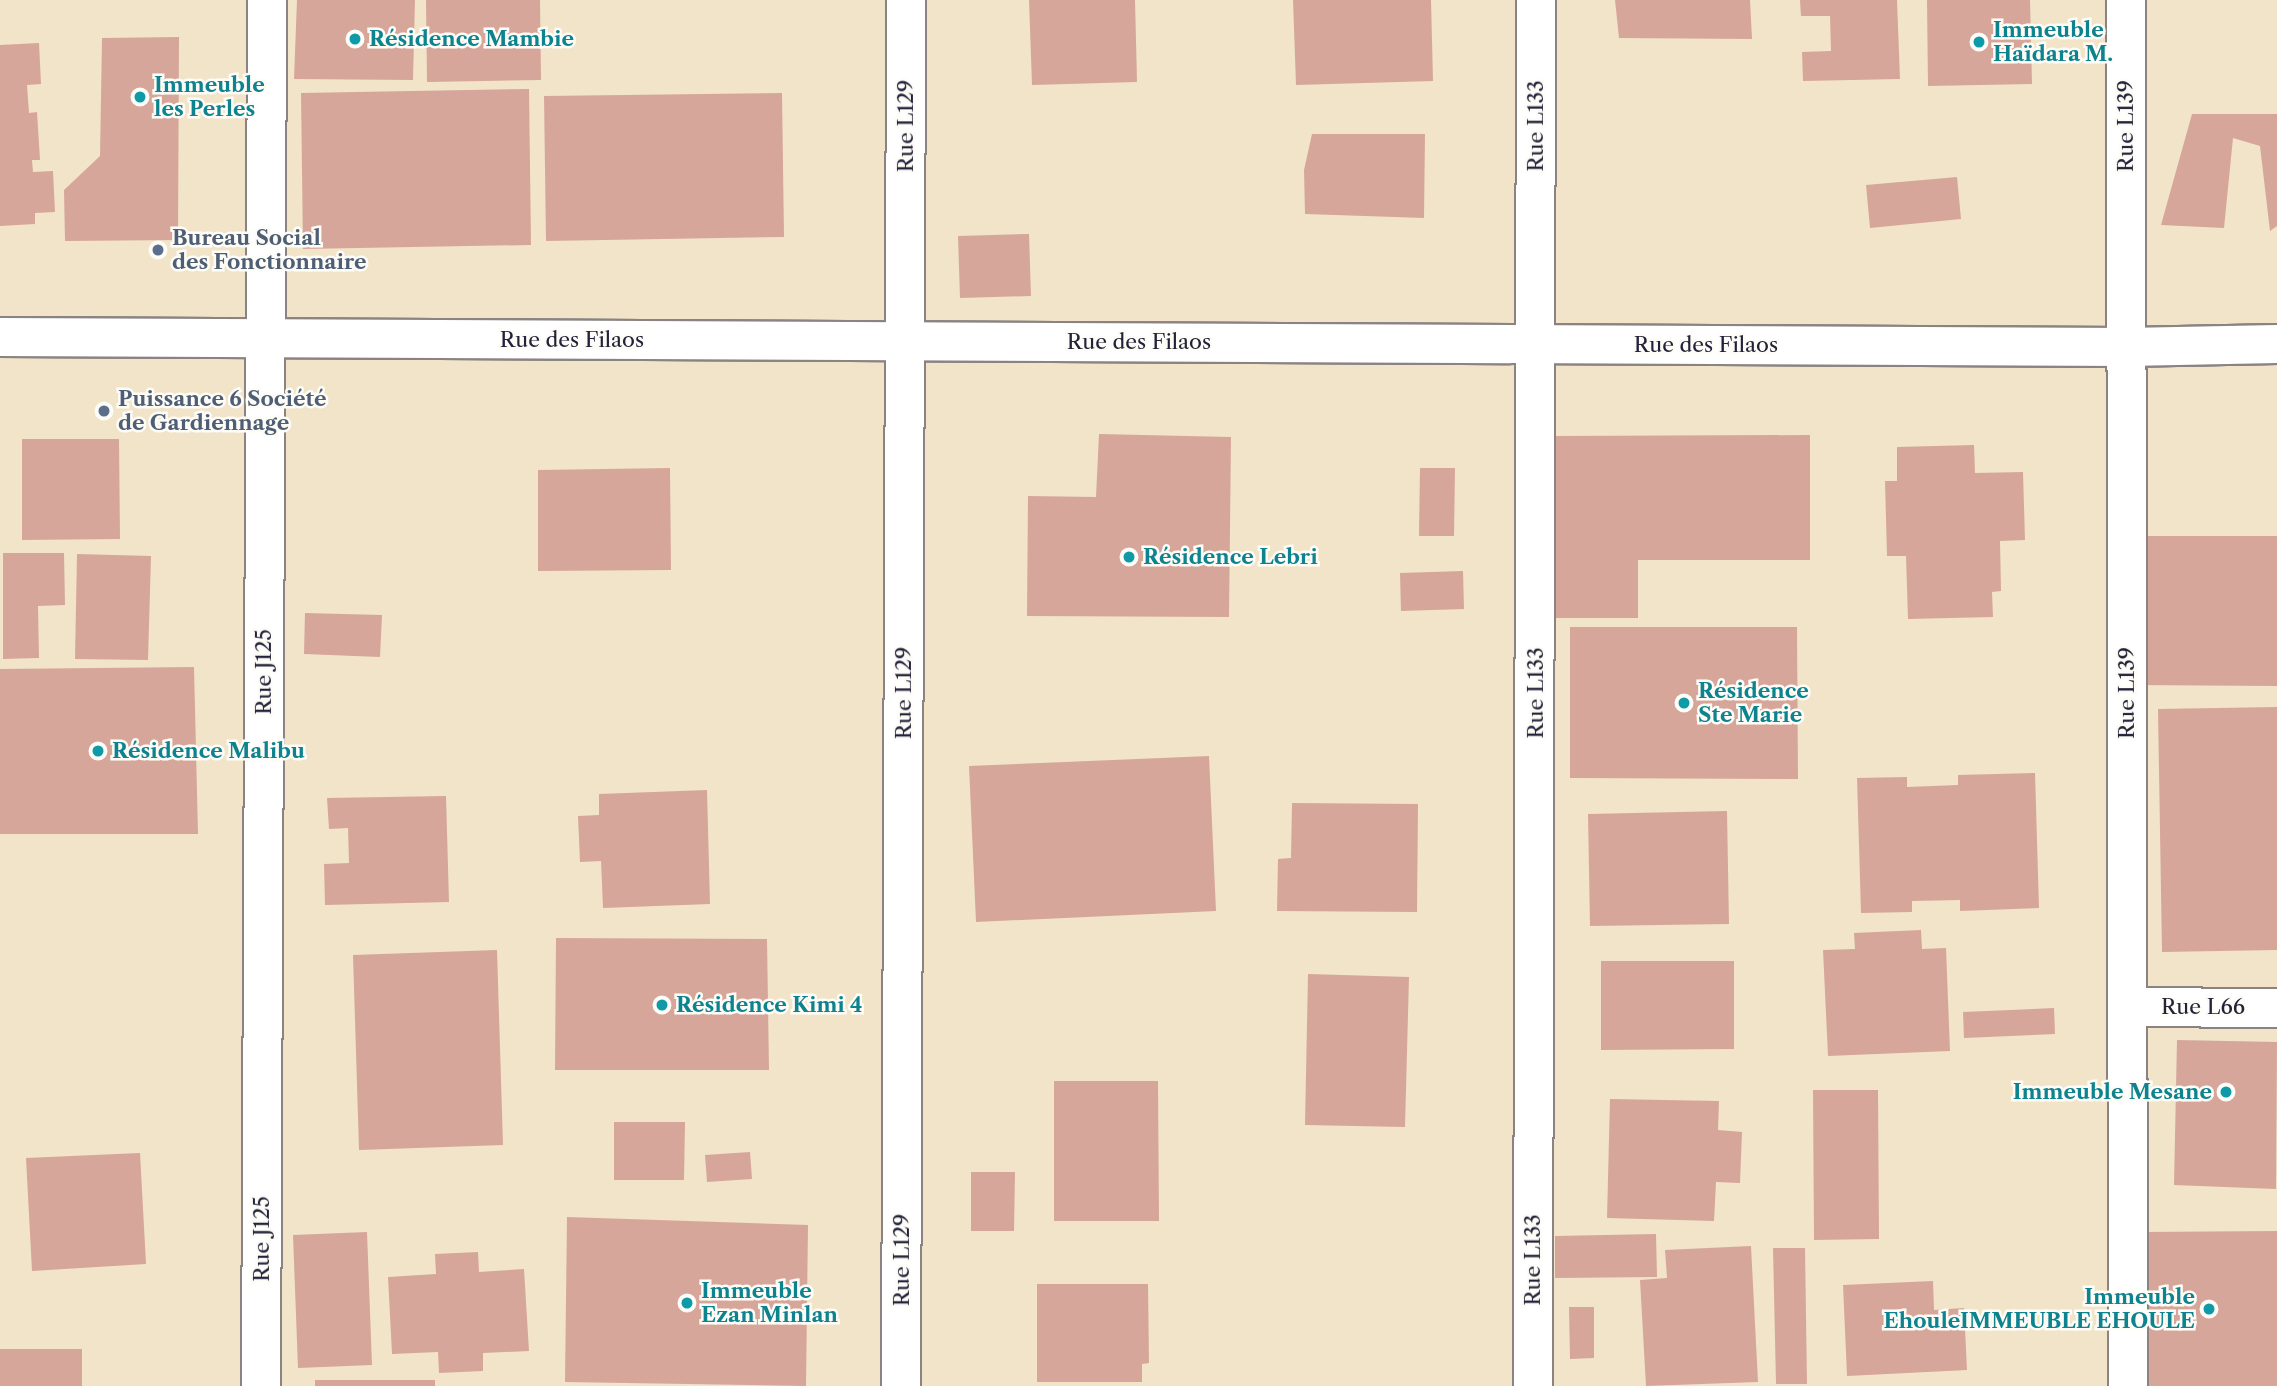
<!DOCTYPE html>
<meta charset="utf-8">
<style>
body{margin:0}
#map{position:relative;width:2277px;height:1386px;overflow:hidden;background:#f1e4c9;font-family:"Libre Caslon Text",serif}
div>[style]{position:absolute}
.building>*{inset:0;background:#d6a69a}
.roads{filter:drop-shadow(2px 0 #8a8382) drop-shadow(-2px 0 #8a8382) drop-shadow(0 2px #8a8382) drop-shadow(0 -2px #8a8382)}
.minor>*{height:38px;margin:-19px;padding:0 19px;transform-origin:19px;border-radius:19px;background:#fff}
.dots>*{width:19px;height:19px;translate:-50% -50%;box-sizing:border-box;border:4px solid #fdfcf7;border-radius:50%}
span{translate:-50% -50%;white-space:nowrap;text-align:center;line-height:1.15;-webkit-text-stroke:5px #fdfcf7;paint-order:stroke}
.culture-label{font-size:21px;color:#0d838f;font-weight:700}
.left{translate:0 -50%;text-align:left}
.right{translate:-100% -50%;text-align:right}
.street-label{font-size:21px;color:#22223b}
.service-label{font-size:21px;color:#4e5e75;font-weight:700}
</style>
<div id="map">
<div class="building">
<i style="clip-path:polygon(297px 0,415px 0,413px 80px,294px 79px)"></i>
<i style="clip-path:polygon(426px 0,540px 0,541px 80px,427px 82px)"></i>
<i style="clip-path:polygon(1029px 0,1135px 0,1137px 82px,1032px 85px)"></i>
<i style="clip-path:polygon(1293px 0,1431px 0,1433px 81px,1296px 85px)"></i>
<i style="clip-path:polygon(1615px 0,1750px 0,1752px 39px,1619px 38px)"></i>
<i style="clip-path:polygon(1800px 0,1897px 0,1900px 79px,1803px 81px,1802px 52px,1831px 51px,1830px 16px,1801px 16px)"></i>
<i style="clip-path:polygon(1927px 0,2030px 0,2032px 84px,1928px 86px)"></i>
<i style="clip-path:polygon(179px 37px,178px 240px,65px 241px,64px 190px,100px 156px,102px 38px)"></i>
<i style="clip-path:polygon(39px 43px,41px 84px,27px 85px,29px 113px,37px 112px,40px 160px,32px 160px,33px 172px,53px 171px,55px 212px,35px 213px,35px 224px,0 226px,0 45px)"></i>
<i style="clip-path:polygon(529px 89px,531px 245px,303px 249px,301px 93px)"></i>
<i style="clip-path:polygon(782px 93px,784px 237px,546px 241px,544px 96px)"></i>
<i style="clip-path:polygon(2192px 114px,2277px 114px,2277px 226px,2270px 231px,2260px 146px,2233px 138px,2224px 228px,2161px 225px)"></i>
<i style="clip-path:polygon(1312px 134px,1425px 134px,1424px 218px,1305px 214px,1304px 170px)"></i>
<i style="clip-path:polygon(1957px 177px,1961px 219px,1870px 228px,1866px 185px)"></i>
<i style="clip-path:polygon(1029px 234px,1031px 296px,960px 298px,958px 236px)"></i>
<i style="clip-path:polygon(1099px 434px,1231px 437px,1229px 617px,1027px 616px,1028px 496px,1096px 497px)"></i>
<i style="clip-path:polygon(1810px 435px,1810px 560px,1638px 560px,1638px 618px,1555px 618px,1554px 436px)"></i>
<i style="clip-path:polygon(22px 439px,119px 439px,120px 539px,22px 540px)"></i>
<i style="clip-path:polygon(1974px 445px,1975px 473px,2023px 472px,2025px 540px,2000px 541px,2001px 591px,1992px 592px,1993px 617px,1908px 619px,1906px 556px,1887px 556px,1885px 481px,1897px 481px,1897px 447px)"></i>
<i style="clip-path:polygon(670px 468px,671px 570px,538px 571px,538px 470px)"></i>
<i style="clip-path:polygon(1420px 468px,1455px 468px,1454px 536px,1419px 536px)"></i>
<i style="clip-path:polygon(2146px 536px,2277px 536px,2277px 686px,2132px 685px,2145px 636px)"></i>
<i style="clip-path:polygon(3px 553px,64px 553px,65px 605px,38px 606px,39px 658px,3px 659px)"></i>
<i style="clip-path:polygon(77px 554px,151px 556px,148px 660px,75px 659px)"></i>
<i style="clip-path:polygon(1463px 571px,1464px 609px,1401px 611px,1400px 573px)"></i>
<i style="clip-path:polygon(305px 613px,382px 615px,380px 657px,304px 654px)"></i>
<i style="clip-path:polygon(1570px 627px,1797px 627px,1798px 779px,1570px 778px)"></i>
<i style="clip-path:polygon(194px 667px,198px 834px,0 834px,0 669px)"></i>
<i style="clip-path:polygon(2277px 707px,2277px 950px,2162px 952px,2158px 709px)"></i>
<i style="clip-path:polygon(1209px 756px,1216px 911px,976px 922px,969px 766px)"></i>
<i style="clip-path:polygon(2035px 773px,2039px 908px,1960px 911px,1960px 900px,1912px 901px,1912px 912px,1861px 913px,1857px 778px,1907px 777px,1907px 787px,1958px 785px,1958px 775px)"></i>
<i style="clip-path:polygon(707px 790px,710px 904px,603px 908px,601px 861px,580px 862px,578px 816px,599px 815px,599px 794px)"></i>
<i style="clip-path:polygon(446px 796px,449px 902px,325px 905px,324px 864px,349px 863px,348px 828px,329px 829px,327px 798px)"></i>
<i style="clip-path:polygon(1292px 803px,1418px 804px,1417px 912px,1277px 911px,1278px 859px,1291px 858px)"></i>
<i style="clip-path:polygon(1727px 811px,1729px 924px,1590px 926px,1588px 814px)"></i>
<i style="clip-path:polygon(1921px 930px,1922px 949px,1946px 948px,1950px 1051px,1828px 1056px,1823px 950px,1855px 949px,1854px 933px)"></i>
<i style="clip-path:polygon(556px 938px,767px 939px,769px 1070px,555px 1070px)"></i>
<i style="clip-path:polygon(497px 950px,503px 1145px,359px 1150px,353px 955px)"></i>
<i style="clip-path:polygon(1601px 961px,1734px 961px,1734px 1049px,1601px 1050px)"></i>
<i style="clip-path:polygon(1308px 974px,1409px 977px,1405px 1127px,1305px 1125px)"></i>
<i style="clip-path:polygon(2054px 1008px,2055px 1034px,1964px 1038px,1963px 1012px)"></i>
<i style="clip-path:polygon(2177px 1040px,2277px 1042px,2276px 1189px,2174px 1185px)"></i>
<i style="clip-path:polygon(1054px 1081px,1158px 1081px,1159px 1221px,1054px 1221px)"></i>
<i style="clip-path:polygon(1813px 1090px,1878px 1090px,1879px 1239px,1814px 1240px)"></i>
<i style="clip-path:polygon(1610px 1099px,1719px 1101px,1718px 1130px,1742px 1132px,1740px 1183px,1716px 1182px,1714px 1221px,1607px 1218px)"></i>
<i style="clip-path:polygon(614px 1122px,685px 1122px,684px 1180px,614px 1180px)"></i>
<i style="clip-path:polygon(750px 1152px,752px 1179px,707px 1182px,705px 1155px)"></i>
<i style="clip-path:polygon(140px 1153px,146px 1264px,32px 1271px,26px 1158px)"></i>
<i style="clip-path:polygon(971px 1172px,1015px 1172px,1014px 1231px,971px 1231px)"></i>
<i style="clip-path:polygon(567px 1217px,808px 1225px,806px 1386px,565px 1382px)"></i>
<i style="clip-path:polygon(2277px 1231px,2277px 1386px,2141px 1386px,2142px 1232px)"></i>
<i style="clip-path:polygon(367px 1232px,372px 1365px,298px 1368px,293px 1235px)"></i>
<i style="clip-path:polygon(1656px 1234px,1657px 1277px,1555px 1278px,1555px 1236px)"></i>
<i style="clip-path:polygon(1751px 1246px,1758px 1382px,1646px 1386px,1640px 1280px,1667px 1278px,1665px 1250px)"></i>
<i style="clip-path:polygon(1773px 1248px,1805px 1248px,1807px 1384px,1776px 1384px)"></i>
<i style="clip-path:polygon(478px 1252px,479px 1272px,524px 1269px,529px 1351px,483px 1353px,483px 1371px,439px 1373px,438px 1352px,392px 1354px,388px 1277px,436px 1274px,435px 1254px)"></i>
<i style="clip-path:polygon(1933px 1281px,1934px 1310px,1964px 1308px,1967px 1370px,1847px 1376px,1843px 1285px)"></i>
<i style="clip-path:polygon(1037px 1284px,1148px 1284px,1149px 1363px,1142px 1364px,1142px 1382px,1037px 1382px)"></i>
<i style="clip-path:polygon(1569px 1307px,1594px 1307px,1594px 1358px,1570px 1359px)"></i>
<i style="clip-path:polygon(0 1349px,82px 1349px,82px 1386px,0 1386px)"></i>
<i style="clip-path:polygon(315px 1380px,435px 1380px,435px 1386px,315px 1386px)"></i>
</div>
<div class="roads">
<div class="minor">
<i style="left:2126px;top:0;width:1386px;rotate:89.92deg"></i>
<i style="left:0;top:337px;width:2127px;rotate:0.27deg"></i>
<i style="left:2127px;top:347px;width:150px;rotate:-1.1deg"></i>
<i style="left:2128px;top:1007px;width:149px;rotate:0.4deg"></i>
<i style="left:261px;top:1386px;width:1386px;rotate:-89.75deg"></i>
<i style="left:901px;top:1386px;width:1386px;rotate:-89.79deg"></i>
<i style="left:1533px;top:1386px;width:1386px;rotate:-89.88deg"></i>
</div>
</div>
<div class="dots">
<i style="left:355px;top:39px;background:#0f9aa8"></i>
<i style="left:1979px;top:42px;background:#0f9aa8"></i>
<i style="left:140px;top:97px;background:#0f9aa8"></i>
<i style="left:158px;top:250px;background:#5c6f8a"></i>
<i style="left:104px;top:411px;background:#5c6f8a"></i>
<i style="left:1129px;top:557px;background:#0f9aa8"></i>
<i style="left:1684px;top:703px;background:#0f9aa8"></i>
<i style="left:98px;top:751px;background:#0f9aa8"></i>
<i style="left:662px;top:1005px;background:#0f9aa8"></i>
<i style="left:2226px;top:1092px;background:#0f9aa8"></i>
<i style="left:687px;top:1303px;background:#0f9aa8"></i>
<i style="left:2209px;top:1309px;background:#0f9aa8"></i>
</div>
<div class="culture-label">
<span class="left" style="left:1993px;top:42px">Immeuble<br>Haïdara M.</span>
<span class="left" style="left:369px;top:39px">Résidence Mambie</span>
<span class="left" style="left:154px;top:97px">Immeuble<br>les Perles</span>
<span class="left" style="left:1143px;top:557px">Résidence Lebri</span>
<span class="left" style="left:1698px;top:703px">Résidence<br>Ste Marie</span>
<span class="left" style="left:112px;top:751px">Résidence Malibu</span>
<span class="left" style="left:676px;top:1005px">Résidence Kimi 4</span>
<span class="right" style="left:2212px;top:1092px">Immeuble Mesane</span>
<span class="left" style="left:701px;top:1303px">Immeuble<br>Ezan Minlan</span>
<span class="right" style="left:2195px;top:1309px">Immeuble<br>EhouleIMMEUBLE EHOULE</span>
</div>
<div class="street-label">
<span style="left:906px;top:126px;rotate:-90deg">Rue L129</span>
<span style="left:1536px;top:126px;rotate:-90deg">Rue L133</span>
<span style="left:2126px;top:126px;rotate:-90deg">Rue L139</span>
<span style="left:572px;top:340px">Rue des Filaos</span>
<span style="left:1139px;top:342px">Rue des Filaos</span>
<span style="left:1706px;top:345px">Rue des Filaos</span>
<span style="left:264px;top:672px;rotate:-90deg">Rue J125</span>
<span style="left:904px;top:693px;rotate:-90deg">Rue L129</span>
<span style="left:1536px;top:693px;rotate:-90deg">Rue L133</span>
<span style="left:2127px;top:693px;rotate:-90deg">Rue L139</span>
<span style="left:2203px;top:1007px">Rue L66</span>
<span style="left:262px;top:1239px;rotate:-90deg">Rue J125</span>
<span style="left:902px;top:1260px;rotate:-90deg">Rue L129</span>
<span style="left:1533px;top:1260px;rotate:-90deg">Rue L133</span>
</div>
<div class="service-label">
<span class="left" style="left:172px;top:250px">Bureau Social<br>des Fonctionnaire</span>
<span class="left" style="left:118px;top:411px">Puissance 6 Société<br>de Gardiennage</span>
</div>
</div>
